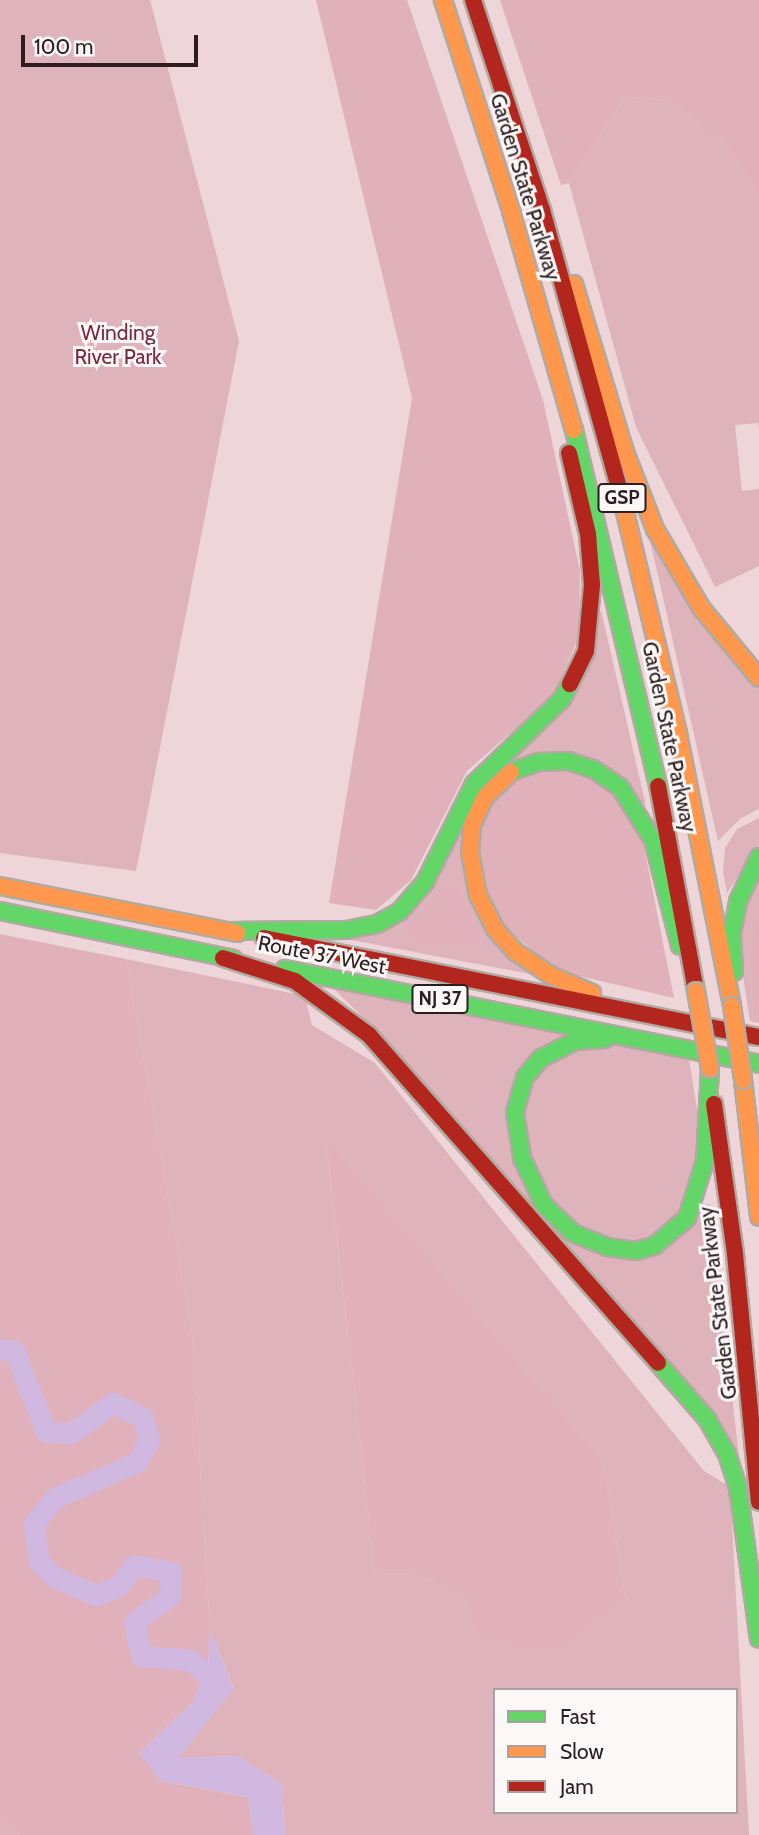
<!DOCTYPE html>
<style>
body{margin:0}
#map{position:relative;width:759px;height:1835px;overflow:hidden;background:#edd5d9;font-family:Cabin,sans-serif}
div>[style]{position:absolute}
.green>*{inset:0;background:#deb3bb}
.forest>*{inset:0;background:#e0b1ba}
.water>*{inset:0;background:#d1b8e0}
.river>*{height:21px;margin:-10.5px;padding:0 10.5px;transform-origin:10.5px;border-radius:10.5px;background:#d1b8e0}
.roads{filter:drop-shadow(2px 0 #b1aaa0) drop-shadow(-2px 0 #b1aaa0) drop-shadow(0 2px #b1aaa0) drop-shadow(0 -2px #b1aaa0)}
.fast>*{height:16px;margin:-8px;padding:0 8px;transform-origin:8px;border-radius:8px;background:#63d668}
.slow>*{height:16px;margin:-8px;padding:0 8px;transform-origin:8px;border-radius:8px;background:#ff974d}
.jam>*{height:16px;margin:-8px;padding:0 8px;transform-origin:8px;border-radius:8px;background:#b3261e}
.bridges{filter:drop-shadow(2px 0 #b1aaa0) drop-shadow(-2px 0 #b1aaa0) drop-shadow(0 2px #b1aaa0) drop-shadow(0 -2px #b1aaa0)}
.slow-bridge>*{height:16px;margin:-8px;padding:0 8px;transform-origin:8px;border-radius:8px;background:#ff974d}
span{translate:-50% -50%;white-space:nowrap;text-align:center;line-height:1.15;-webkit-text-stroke:6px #fcf8f8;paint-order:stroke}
.shield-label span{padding:2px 5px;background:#fcf8f8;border:2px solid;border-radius:5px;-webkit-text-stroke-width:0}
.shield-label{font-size:19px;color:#2d1d20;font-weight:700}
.street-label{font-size:21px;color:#2d1d20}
.park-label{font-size:21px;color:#792a40}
.legend{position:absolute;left:493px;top:1688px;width:245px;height:126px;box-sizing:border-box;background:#fcf8f8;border:2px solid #a9a0a2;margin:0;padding:9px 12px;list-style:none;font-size:21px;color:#2d1d20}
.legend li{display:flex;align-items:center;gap:14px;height:35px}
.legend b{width:35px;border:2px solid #a9a0a2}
.scale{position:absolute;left:21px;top:35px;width:177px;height:32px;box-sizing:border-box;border:4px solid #2d1d20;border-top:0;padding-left:9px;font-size:21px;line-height:24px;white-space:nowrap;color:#2d1d20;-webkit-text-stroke:5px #fcf8f8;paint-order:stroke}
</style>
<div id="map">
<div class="green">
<i style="clip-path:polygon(0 0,150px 0,239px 341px,136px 871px,0 853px)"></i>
<i style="clip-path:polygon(626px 97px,668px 100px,725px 145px,759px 195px,759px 429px,758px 423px,735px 425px,742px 491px,759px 489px,759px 566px,715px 587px,636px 427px,569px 183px)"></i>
<i style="clip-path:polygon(648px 531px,693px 609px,759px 689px,759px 809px,741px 818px,718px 841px)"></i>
<i style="clip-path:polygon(601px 610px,646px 806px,619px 778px,508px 767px,463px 864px,468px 888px,502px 948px,530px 974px,341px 938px,388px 926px,474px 794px,557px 715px,593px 646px)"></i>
<i style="clip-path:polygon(759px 818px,759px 845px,727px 893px,723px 872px,725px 848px,737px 829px)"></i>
<i style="clip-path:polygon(759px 867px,759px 915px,749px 953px,753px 1017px,759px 1018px,759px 1023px,750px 1021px,739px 950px,741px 911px)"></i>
<i style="clip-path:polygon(evenodd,126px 959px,305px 996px,312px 1025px,375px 1063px,704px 1471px,730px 1487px,749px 1835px,285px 1835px,282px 1784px,238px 1756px,177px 1758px,234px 1688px,210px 1631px,192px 1333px,126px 959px,326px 1140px,603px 1460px,625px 1596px,484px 1639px,462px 1598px,418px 1575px,375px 1574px,326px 1140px,126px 959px,495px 1690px,736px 1690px,736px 1812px,495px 1812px,495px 1690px)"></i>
<i style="clip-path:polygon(332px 987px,572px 1035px,517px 1077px,513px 1085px,508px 1123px,517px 1168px,538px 1210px,648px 1255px,669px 1246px,702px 1205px,710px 1204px,741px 1475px,733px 1452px,375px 1029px)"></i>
<i style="clip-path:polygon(611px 1044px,689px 1059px,699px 1122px,699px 1163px,684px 1209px,655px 1236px,636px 1242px,616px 1242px,572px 1224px,544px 1193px,524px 1138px,524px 1098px,536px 1072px,564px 1050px)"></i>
<i style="clip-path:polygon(0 1814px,19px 1835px,0 1835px)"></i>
</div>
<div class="forest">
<i style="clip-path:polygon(316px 0,407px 0,543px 400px,580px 571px,579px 637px,553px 696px,467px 771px,411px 880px,376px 910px,329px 903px,412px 398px)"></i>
<i style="clip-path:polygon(500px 0,759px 0,759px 195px,725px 145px,668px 100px,626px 97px,569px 183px,561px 185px)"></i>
<i style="clip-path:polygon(563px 768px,592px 778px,620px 801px,641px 832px,674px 998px,557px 971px,502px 925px,485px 892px,477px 850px,484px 816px,505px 786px,534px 772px)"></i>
<i style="clip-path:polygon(444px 889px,457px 889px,473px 913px,481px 943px,411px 941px,407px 926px)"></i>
<i style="clip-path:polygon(759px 915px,759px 1018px,753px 1017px,749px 953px)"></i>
<i style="clip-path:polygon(0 934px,126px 959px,192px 1333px,210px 1631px,207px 1689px,139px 1753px,161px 1781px,248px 1797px,253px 1835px,19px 1835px,0 1814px)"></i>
<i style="clip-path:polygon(326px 1139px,603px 1460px,625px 1596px,556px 1653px,483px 1639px,462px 1598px,418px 1575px,375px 1574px)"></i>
</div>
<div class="water">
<i style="clip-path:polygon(210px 1631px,234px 1689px,178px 1758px,238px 1756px,282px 1784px,285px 1835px,253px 1835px,248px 1797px,161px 1781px,139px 1753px,207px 1689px)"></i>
</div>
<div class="river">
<i style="left:0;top:1349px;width:14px;rotate:8deg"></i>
<i style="left:14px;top:1351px;width:87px;rotate:68.4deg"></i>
<i style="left:46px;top:1432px;width:25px;rotate:2deg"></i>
<i style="left:71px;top:1433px;width:52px;rotate:-35.5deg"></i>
<i style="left:113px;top:1403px;width:33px;rotate:25deg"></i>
<i style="left:143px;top:1417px;width:25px;rotate:76deg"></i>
<i style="left:149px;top:1441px;width:24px;rotate:120deg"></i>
<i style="left:137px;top:1462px;width:90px;rotate:156.3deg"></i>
<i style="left:55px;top:1498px;width:33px;rotate:130deg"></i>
<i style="left:34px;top:1523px;width:39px;rotate:83deg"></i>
<i style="left:39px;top:1562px;width:21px;rotate:45deg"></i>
<i style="left:54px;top:1577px;width:46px;rotate:23.2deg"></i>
<i style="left:96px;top:1595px;width:23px;rotate:-20deg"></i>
<i style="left:118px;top:1587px;width:27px;rotate:-54deg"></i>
<i style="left:134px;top:1565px;width:38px;rotate:11deg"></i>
<i style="left:171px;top:1572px;width:24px;rotate:92deg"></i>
<i style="left:170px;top:1596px;width:44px;rotate:144.2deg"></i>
<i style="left:134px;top:1622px;width:35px;rotate:78deg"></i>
<i style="left:141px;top:1656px;width:50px;rotate:4.6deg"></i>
<i style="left:191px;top:1660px;width:29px;rotate:44deg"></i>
<i style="left:212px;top:1680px;width:22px;rotate:111deg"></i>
</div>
<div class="roads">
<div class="fast">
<i style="left:574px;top:430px;width:366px;rotate:76.7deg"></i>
<i style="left:511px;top:772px;width:29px;rotate:-20deg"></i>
<i style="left:538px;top:762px;width:30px;rotate:-2deg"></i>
<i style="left:568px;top:761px;width:26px;rotate:18deg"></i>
<i style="left:593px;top:769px;width:32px;rotate:34deg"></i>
<i style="left:620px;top:787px;width:62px;rotate:58.1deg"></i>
<i style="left:653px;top:840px;width:109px;rotate:75.7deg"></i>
<i style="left:0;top:911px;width:238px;rotate:11.6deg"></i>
<i style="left:227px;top:931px;width:119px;rotate:-0.5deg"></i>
<i style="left:346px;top:930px;width:32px;rotate:-11deg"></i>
<i style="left:377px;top:924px;width:26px;rotate:-29deg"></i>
<i style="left:400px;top:911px;width:38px;rotate:-49deg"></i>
<i style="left:425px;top:882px;width:110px;rotate:-63.4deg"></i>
<i style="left:474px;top:784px;width:122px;rotate:-44deg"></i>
<i style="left:562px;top:699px;width:17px;rotate:-62deg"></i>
<i style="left:285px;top:969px;width:483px;rotate:11.3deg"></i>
<i style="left:734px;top:972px;width:39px;rotate:-93deg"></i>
<i style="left:732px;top:933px;width:33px;rotate:-79deg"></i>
<i style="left:738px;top:901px;width:49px;rotate:-64.5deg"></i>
<i style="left:605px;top:1039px;width:30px;rotate:176deg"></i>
<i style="left:575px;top:1041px;width:38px;rotate:153deg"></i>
<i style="left:541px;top:1058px;width:25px;rotate:130deg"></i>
<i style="left:525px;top:1077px;width:36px;rotate:106deg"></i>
<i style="left:515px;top:1112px;width:47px;rotate:81.3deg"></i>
<i style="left:522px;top:1158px;width:52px;rotate:64.9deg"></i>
<i style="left:544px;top:1205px;width:40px;rotate:44deg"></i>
<i style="left:573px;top:1233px;width:37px;rotate:22deg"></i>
<i style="left:607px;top:1247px;width:29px;rotate:8deg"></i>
<i style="left:636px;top:1251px;width:19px;rotate:-16deg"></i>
<i style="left:654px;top:1246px;width:43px;rotate:-40.3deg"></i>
<i style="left:687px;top:1218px;width:60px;rotate:-72.5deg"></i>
<i style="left:705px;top:1161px;width:92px;rotate:-86.9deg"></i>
<i style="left:658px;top:1363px;width:74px;rotate:48.8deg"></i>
<i style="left:707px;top:1419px;width:40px;rotate:60.3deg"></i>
<i style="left:727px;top:1454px;width:36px;rotate:72deg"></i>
<i style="left:738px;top:1488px;width:152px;rotate:82.1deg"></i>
</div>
<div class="slow">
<i style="left:443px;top:0;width:222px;rotate:72.1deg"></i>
<i style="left:511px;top:211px;width:228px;rotate:74deg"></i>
<i style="left:574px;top:284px;width:176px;rotate:73.1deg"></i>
<i style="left:625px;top:452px;width:83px;rotate:68.7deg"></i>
<i style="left:655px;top:529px;width:93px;rotate:59.6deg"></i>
<i style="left:702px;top:609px;width:89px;rotate:50.4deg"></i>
<i style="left:619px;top:487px;width:253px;rotate:76.5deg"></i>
<i style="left:678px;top:733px;width:278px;rotate:78.8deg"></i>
<i style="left:511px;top:772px;width:36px;rotate:136deg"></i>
<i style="left:485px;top:797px;width:31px;rotate:115deg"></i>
<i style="left:472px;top:825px;width:27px;rotate:94deg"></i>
<i style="left:470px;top:852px;width:44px;rotate:79.5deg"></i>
<i style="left:478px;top:895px;width:38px;rotate:63deg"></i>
<i style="left:495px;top:929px;width:31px;rotate:48deg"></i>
<i style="left:516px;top:952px;width:41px;rotate:34.1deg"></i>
<i style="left:550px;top:975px;width:46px;rotate:23.2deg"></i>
<i style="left:0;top:886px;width:242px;rotate:11.2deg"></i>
<i style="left:743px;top:1080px;width:138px;rotate:83.3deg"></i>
</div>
<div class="jam">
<i style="left:473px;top:0;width:221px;rotate:71.8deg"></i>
<i style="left:542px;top:210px;width:288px;rotate:74.5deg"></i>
<i style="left:569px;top:453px;width:83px;rotate:76.8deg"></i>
<i style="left:588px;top:534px;width:51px;rotate:85.5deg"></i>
<i style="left:592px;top:585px;width:66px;rotate:95.2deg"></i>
<i style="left:586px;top:651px;width:37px;rotate:116deg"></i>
<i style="left:658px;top:786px;width:208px;rotate:79.5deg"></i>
<i style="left:264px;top:938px;width:505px;rotate:11.31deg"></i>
<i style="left:223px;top:958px;width:76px;rotate:17.7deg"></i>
<i style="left:295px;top:981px;width:92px;rotate:36.1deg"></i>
<i style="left:369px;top:1035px;width:437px;rotate:48.6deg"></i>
<i style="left:714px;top:1104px;width:151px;rotate:82deg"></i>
<i style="left:735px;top:1254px;width:249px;rotate:84.5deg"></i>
</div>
</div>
<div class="bridges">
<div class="slow-bridge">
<i style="left:696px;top:991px;width:79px;rotate:79.8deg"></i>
<i style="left:732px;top:1006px;width:75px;rotate:81.5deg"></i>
</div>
</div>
<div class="shield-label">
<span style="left:622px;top:498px">GSP</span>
<span style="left:440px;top:999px">NJ 37</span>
</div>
<div class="street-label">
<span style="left:525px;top:187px;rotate:73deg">Garden State Parkway</span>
<span style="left:669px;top:737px;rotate:78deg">Garden State Parkway</span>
<span style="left:322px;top:955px;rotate:11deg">Route 37 West</span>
<span style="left:718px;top:1303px;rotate:-97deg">Garden State Parkway</span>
</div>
<div class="park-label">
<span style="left:118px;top:345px">Winding<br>River Park</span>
</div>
<ul class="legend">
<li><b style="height:9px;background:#63d668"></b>Fast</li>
<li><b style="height:9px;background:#ff974d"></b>Slow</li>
<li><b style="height:9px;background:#b3261e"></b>Jam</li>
</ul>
<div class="scale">100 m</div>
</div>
